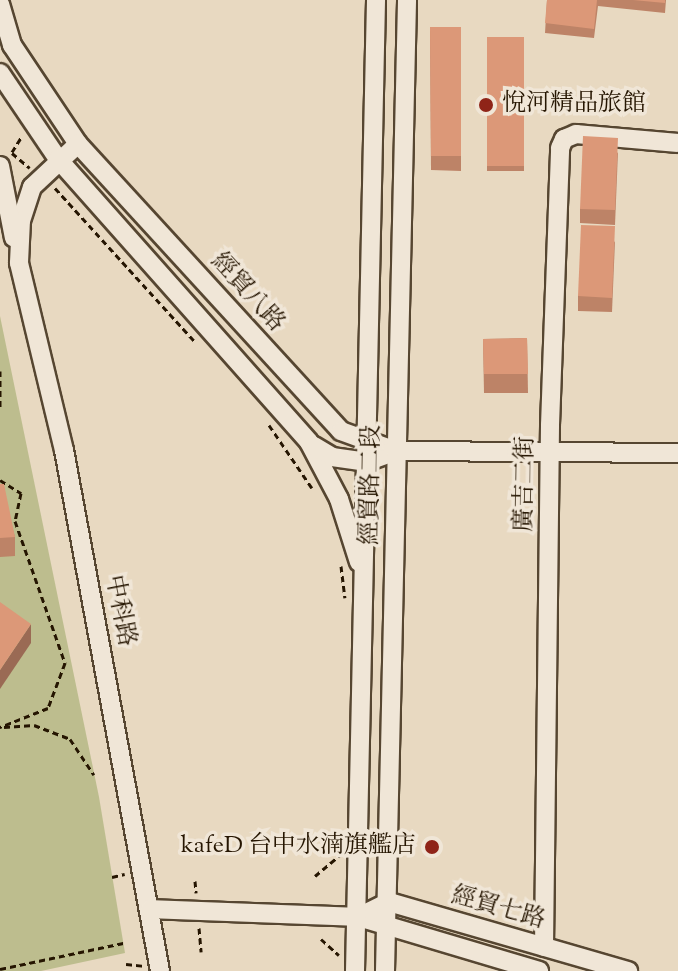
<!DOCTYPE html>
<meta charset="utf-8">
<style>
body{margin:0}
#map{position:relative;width:678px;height:971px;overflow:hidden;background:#e8d9c1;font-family:"Sorts Mill Goudy","Noto Serif TC",serif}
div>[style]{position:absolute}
.green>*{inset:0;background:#bdbd8e}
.path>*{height:3px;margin-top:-1.5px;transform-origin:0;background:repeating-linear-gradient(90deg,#251501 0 6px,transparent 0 10px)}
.roads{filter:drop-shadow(2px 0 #564631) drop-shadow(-2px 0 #564631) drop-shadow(0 2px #564631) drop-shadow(0 -2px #564631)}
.minor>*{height:18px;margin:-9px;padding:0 9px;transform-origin:9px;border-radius:9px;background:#f0e6d7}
.wall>*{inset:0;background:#bd8367}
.shaded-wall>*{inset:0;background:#9a6a54}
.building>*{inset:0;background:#dc9878}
.dots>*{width:22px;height:22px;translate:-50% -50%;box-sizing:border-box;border:4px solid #f0e6d7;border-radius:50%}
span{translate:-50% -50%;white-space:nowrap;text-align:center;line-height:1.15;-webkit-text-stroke:7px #f0e6d7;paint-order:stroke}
.poi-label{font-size:24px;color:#251501}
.left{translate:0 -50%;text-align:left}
.right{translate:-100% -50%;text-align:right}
.street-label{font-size:24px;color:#251501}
</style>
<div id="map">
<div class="green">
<i style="clip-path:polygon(0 316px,99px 797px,125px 953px,41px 971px,0 971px)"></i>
</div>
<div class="path">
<i style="left:12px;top:152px;width:19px;rotate:-58deg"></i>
<i style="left:12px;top:153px;width:23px;rotate:40deg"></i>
<i style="left:55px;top:188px;width:208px;rotate:47.7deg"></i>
<i style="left:0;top:371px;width:37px;rotate:90deg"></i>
<i style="left:269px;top:425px;width:76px;rotate:55.7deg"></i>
<i style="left:0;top:480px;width:25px;rotate:32deg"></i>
<i style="left:21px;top:493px;width:29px;rotate:102deg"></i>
<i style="left:15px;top:521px;width:151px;rotate:70.6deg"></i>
<i style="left:65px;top:663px;width:48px;rotate:110.7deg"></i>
<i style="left:48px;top:708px;width:52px;rotate:158.4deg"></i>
<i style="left:341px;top:566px;width:32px;rotate:83deg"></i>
<i style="left:4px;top:727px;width:30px;rotate:-4deg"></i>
<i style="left:34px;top:725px;width:39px;rotate:21deg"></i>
<i style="left:70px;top:739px;width:43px;rotate:56.3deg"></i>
<i style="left:315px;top:876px;width:34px;rotate:-40deg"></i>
<i style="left:112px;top:877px;width:13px;rotate:-13deg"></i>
<i style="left:195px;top:881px;width:12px;rotate:85deg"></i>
<i style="left:199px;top:928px;width:24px;rotate:85deg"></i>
<i style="left:321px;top:939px;width:24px;rotate:42deg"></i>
<i style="left:126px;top:964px;width:18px;rotate:6deg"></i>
<i style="left:0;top:969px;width:126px;rotate:-11.9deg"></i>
</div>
<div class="roads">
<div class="minor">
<i style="left:0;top:4px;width:43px;rotate:73.7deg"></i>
<i style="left:12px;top:45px;width:119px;rotate:56.3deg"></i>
<i style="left:78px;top:144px;width:389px;rotate:47.5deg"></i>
<i style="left:341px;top:431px;width:59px;rotate:20deg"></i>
<i style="left:0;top:73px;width:104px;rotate:56deg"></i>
<i style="left:58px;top:159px;width:378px;rotate:48.4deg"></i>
<i style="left:309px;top:442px;width:64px;rotate:62.2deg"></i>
<i style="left:339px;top:499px;width:66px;rotate:72.4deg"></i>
<i style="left:78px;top:144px;width:63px;rotate:136.9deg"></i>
<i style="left:32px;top:187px;width:35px;rotate:108deg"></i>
<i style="left:21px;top:220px;width:43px;rotate:92.7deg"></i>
<i style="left:19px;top:263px;width:192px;rotate:76.5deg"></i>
<i style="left:64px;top:450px;width:530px;rotate:79.56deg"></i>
<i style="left:0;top:166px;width:73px;rotate:79deg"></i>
<i style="left:314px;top:446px;width:21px;rotate:31deg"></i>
<i style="left:332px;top:457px;width:34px;rotate:8deg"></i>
<i style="left:366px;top:462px;width:32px;rotate:-20deg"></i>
<i style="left:396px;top:451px;width:282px;rotate:0.4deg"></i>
<i style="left:150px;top:909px;width:208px;rotate:2.2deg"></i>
<i style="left:358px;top:917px;width:189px;rotate:16.6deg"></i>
<i style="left:358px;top:917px;width:34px;rotate:-26deg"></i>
<i style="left:389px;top:902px;width:249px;rotate:16.1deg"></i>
<i style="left:544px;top:947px;width:522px;rotate:-89.34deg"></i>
<i style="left:550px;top:425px;width:277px;rotate:-87.9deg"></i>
<i style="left:560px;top:148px;width:10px;rotate:-66deg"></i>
<i style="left:564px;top:139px;width:13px;rotate:-23deg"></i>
<i style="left:576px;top:134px;width:102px;rotate:5deg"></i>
<i style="left:355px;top:971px;width:971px;rotate:-88.76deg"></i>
<i style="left:385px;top:971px;width:971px;rotate:-88.7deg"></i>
</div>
</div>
<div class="wall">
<i style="clip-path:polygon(547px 0,666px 0,665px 13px,598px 6px,594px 38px,545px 33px)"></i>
<i style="clip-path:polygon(430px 27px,461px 27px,461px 171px,431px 170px)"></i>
<i style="clip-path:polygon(487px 37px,524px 37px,524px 171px,487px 171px)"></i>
<i style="clip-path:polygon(618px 152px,615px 225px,580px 223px,580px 209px)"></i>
<i style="clip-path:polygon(615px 241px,612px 312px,578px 311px,578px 296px)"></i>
<i style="clip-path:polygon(527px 338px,528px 393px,484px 393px,483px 339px)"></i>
<i style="clip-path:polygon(0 484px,15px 537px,15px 556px,0 557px)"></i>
</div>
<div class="shaded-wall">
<i style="clip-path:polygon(31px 624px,31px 643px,0 689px,0 670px)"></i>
</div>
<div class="building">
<i style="clip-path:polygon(547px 0,597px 0,594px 29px,545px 23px)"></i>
<i style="clip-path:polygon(633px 0,665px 0,665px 3px)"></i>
<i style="clip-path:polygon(430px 27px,461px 27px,461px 156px,431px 156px)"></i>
<i style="clip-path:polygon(487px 37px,524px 37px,524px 166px,487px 166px)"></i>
<i style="clip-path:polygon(583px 136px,618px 138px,615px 210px,580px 209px)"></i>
<i style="clip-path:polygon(581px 225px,615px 226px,612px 298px,578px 296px)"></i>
<i style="clip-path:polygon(527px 338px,528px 374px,484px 374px,483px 339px)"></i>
<i style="clip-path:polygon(0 484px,4px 484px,15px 537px,0 538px)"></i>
<i style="clip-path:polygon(0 602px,31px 624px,0 670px)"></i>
</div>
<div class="dots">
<i style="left:486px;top:105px;background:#8f2418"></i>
<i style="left:432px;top:847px;background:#8f2418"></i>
</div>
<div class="poi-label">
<span class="left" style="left:502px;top:105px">悅河精品旅館</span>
<span class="right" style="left:416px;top:847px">kafeD 台中水湳旗艦店</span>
</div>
<div class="street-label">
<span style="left:247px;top:293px;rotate:48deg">經貿八路</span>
<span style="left:526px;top:484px;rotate:-89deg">廣吉二街</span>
<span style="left:372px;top:485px;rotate:-89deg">經貿路二段</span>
<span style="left:119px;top:611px;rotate:79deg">中科路</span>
<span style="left:498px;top:909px;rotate:16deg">經貿七路</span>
</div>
</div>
